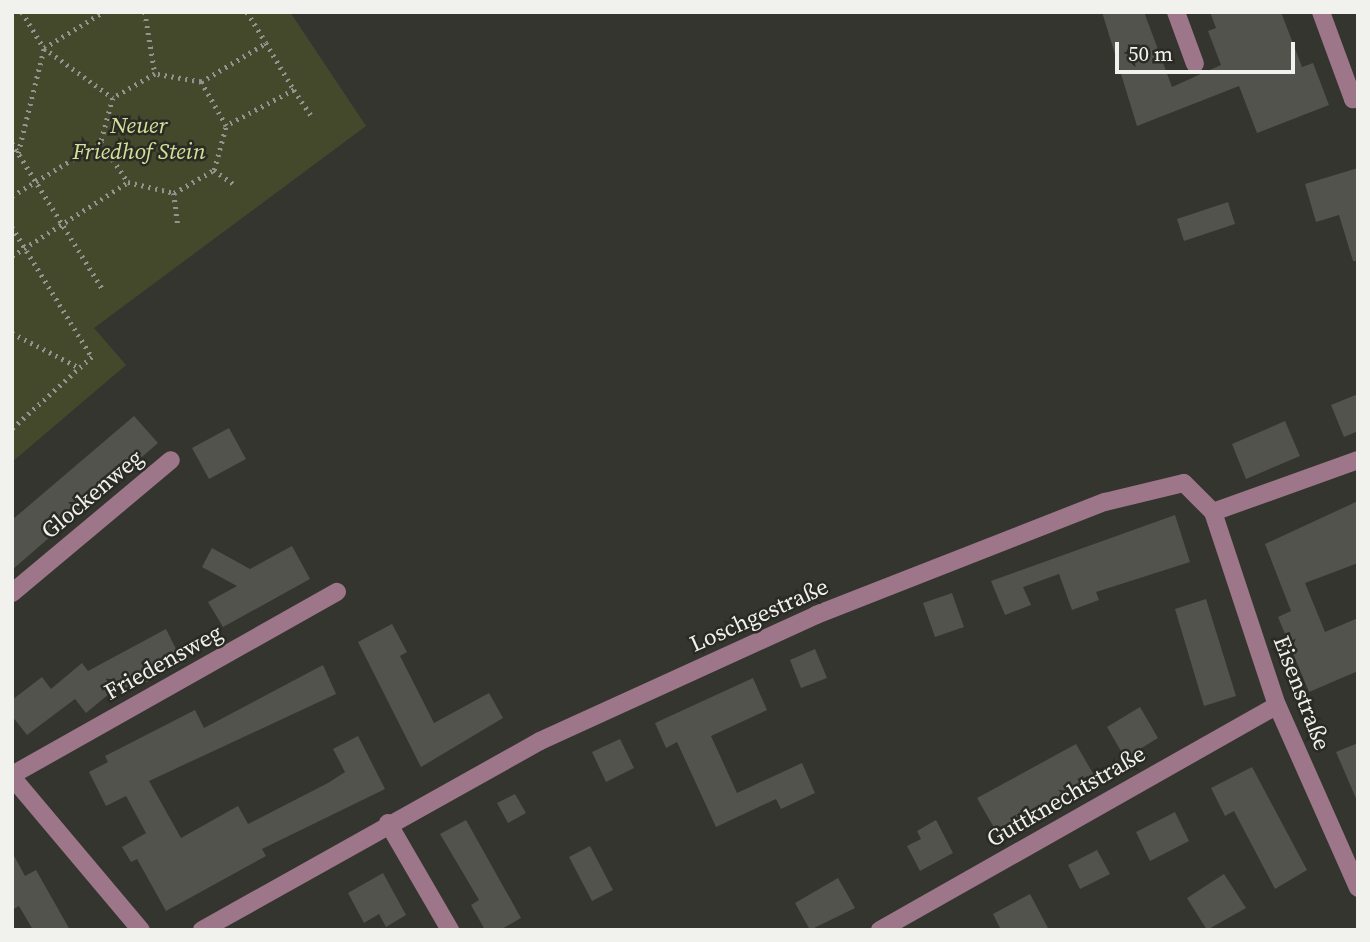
<!DOCTYPE html>
<meta charset="utf-8">
<style>
body{margin:0}
#map{position:relative;width:1370px;height:942px;overflow:hidden;background:#34352f;font-family:"Source Serif 4",serif}
div>[style]{position:absolute}
.green>*{inset:0;background:#45492c}
.building>*{inset:0;background:#52534d}
.path>*{height:4.5px;margin-top:-2.25px;transform-origin:0;background:repeating-linear-gradient(90deg,#93938f 0 2px,transparent 0 7px)}
.minor>*{height:18px;margin:-9px;padding:0 9px;transform-origin:9px;border-radius:9px;background:#9e7689}
span{translate:-50% -50%;white-space:nowrap;text-align:center;line-height:1.15;-webkit-text-stroke:5px #2a2b25;paint-order:stroke}
.park-label{font-size:23px;color:#d6e098;font-style:italic}
.street-label{font-size:23px;color:#f1f1ee}
.frame{position:absolute;inset:0;border:14px solid #f1f1ee;pointer-events:none}
.scale{position:absolute;left:1115px;top:42px;width:180px;height:32px;box-sizing:border-box;border:4px solid #f1f1ee;border-top:0;padding-left:9px;font-size:21px;line-height:24px;white-space:nowrap;color:#f1f1ee;-webkit-text-stroke:5px #2a2b25;paint-order:stroke}
</style>
<div id="map">
<div class="green">
<i style="clip-path:polygon(12px 12px,290px 12px,366px 126px,94px 328px,126px 365px,12px 462px)"></i>
</div>
<div class="building">
<i style="clip-path:polygon(1102px 12px,1144px 12px,1172px 87px,1221px 65px,1208px 31px,1216px 28px,1210px 12px,1281px 12px,1302px 67px,1313px 63px,1329px 105px,1257px 133px,1239px 86px,1137px 126px)"></i>
<i style="clip-path:polygon(1358px 168px,1358px 261px,1353px 261px,1339px 215px,1316px 222px,1305px 184px)"></i>
<i style="clip-path:polygon(1228px 202px,1235px 224px,1184px 241px,1177px 219px)"></i>
<i style="clip-path:polygon(1358px 394px,1358px 431px,1344px 437px,1331px 405px)"></i>
<i style="clip-path:polygon(134px 416px,158px 443px,12px 570px,12px 520px)"></i>
<i style="clip-path:polygon(1285px 421px,1300px 456px,1246px 479px,1232px 444px)"></i>
<i style="clip-path:polygon(229px 428px,246px 459px,209px 479px,192px 448px)"></i>
<i style="clip-path:polygon(1358px 501px,1358px 563px,1305px 583px,1325px 632px,1358px 618px,1358px 671px,1309px 692px,1278px 617px,1291px 611px,1265px 544px)"></i>
<i style="clip-path:polygon(1175px 515px,1190px 562px,1096px 592px,1099px 600px,1072px 610px,1059px 574px,1023px 587px,1031px 605px,1005px 615px,991px 581px)"></i>
<i style="clip-path:polygon(292px 546px,310px 579px,223px 627px,208px 602px,237px 586px,202px 567px,212px 548px,250px 569px)"></i>
<i style="clip-path:polygon(952px 593px,964px 627px,935px 637px,923px 603px)"></i>
<i style="clip-path:polygon(1206px 599px,1236px 696px,1204px 706px,1175px 609px)"></i>
<i style="clip-path:polygon(392px 624px,407px 652px,400px 656px,434px 723px,489px 693px,503px 718px,421px 767px,358px 642px)"></i>
<i style="clip-path:polygon(166px 629px,183px 663px,126px 693px,121px 684px,86px 713px,75px 699px,27px 735px,12px 716px,12px 700px,42px 677px,51px 689px,82px 663px,88px 671px)"></i>
<i style="clip-path:polygon(815px 649px,827px 678px,801px 688px,790px 660px)"></i>
<i style="clip-path:polygon(323px 665px,336px 694px,149px 781px,181px 838px,238px 806px,248px 824px,328px 783px,345px 772px,333px 749px,358px 736px,385px 789px,262px 849px,266px 856px,166px 911px,137px 859px,131px 862px,122px 847px,146px 833px,126px 796px,106px 806px,89px 772px,108px 762px,105px 756px,195px 710px,204px 728px)"></i>
<i style="clip-path:polygon(753px 678px,767px 710px,711px 736px,737px 793px,802px 763px,815px 793px,781px 809px,776px 799px,716px 827px,677px 742px,666px 748px,655px 723px)"></i>
<i style="clip-path:polygon(1140px 707px,1158px 738px,1125px 758px,1107px 727px)"></i>
<i style="clip-path:polygon(620px 739px,634px 768px,606px 782px,592px 752px)"></i>
<i style="clip-path:polygon(1358px 743px,1358px 803px,1336px 752px)"></i>
<i style="clip-path:polygon(1076px 744px,1095px 777px,996px 831px,977px 798px)"></i>
<i style="clip-path:polygon(1252px 767px,1307px 870px,1275px 889px,1234px 811px,1225px 816px,1211px 788px)"></i>
<i style="clip-path:polygon(515px 794px,526px 813px,508px 823px,497px 803px)"></i>
<i style="clip-path:polygon(1175px 812px,1189px 841px,1150px 861px,1136px 832px)"></i>
<i style="clip-path:polygon(466px 820px,521px 918px,500px 930px,485px 930px,471px 905px,479px 900px,440px 834px)"></i>
<i style="clip-path:polygon(936px 820px,953px 853px,920px 871px,907px 846px,921px 839px,917px 831px)"></i>
<i style="clip-path:polygon(590px 846px,613px 890px,592px 901px,569px 857px)"></i>
<i style="clip-path:polygon(1097px 850px,1110px 874px,1080px 889px,1068px 865px)"></i>
<i style="clip-path:polygon(12px 852px,25px 876px,36px 870px,70px 930px,33px 930px,19px 906px,12px 910px)"></i>
<i style="clip-path:polygon(383px 873px,406px 915px,386px 927px,379px 914px,364px 923px,348px 893px)"></i>
<i style="clip-path:polygon(1224px 874px,1246px 908px,1207px 930px,1187px 898px)"></i>
<i style="clip-path:polygon(838px 878px,855px 908px,810px 930px,795px 903px)"></i>
<i style="clip-path:polygon(1030px 894px,1049px 930px,1001px 930px,993px 914px)"></i>
</div>
<div class="path">
<i style="left:22px;top:12px;width:42px;rotate:58.6deg"></i>
<i style="left:44px;top:48px;width:69px;rotate:-31.4deg"></i>
<i style="left:145px;top:12px;width:63px;rotate:80.8deg"></i>
<i style="left:247px;top:12px;width:36px;rotate:58deg"></i>
<i style="left:266px;top:43px;width:55px;rotate:59.2deg"></i>
<i style="left:294px;top:90px;width:77px;rotate:152.1deg"></i>
<i style="left:226px;top:126px;width:51px;rotate:-119.6deg"></i>
<i style="left:201px;top:82px;width:76px;rotate:-31deg"></i>
<i style="left:201px;top:82px;width:47px;rotate:-170.1deg"></i>
<i style="left:155px;top:74px;width:48px;rotate:150.3deg"></i>
<i style="left:113px;top:98px;width:46px;rotate:105.3deg"></i>
<i style="left:101px;top:142px;width:48px;rotate:56deg"></i>
<i style="left:128px;top:182px;width:47px;rotate:13.4deg"></i>
<i style="left:174px;top:193px;width:46px;rotate:-29.9deg"></i>
<i style="left:214px;top:170px;width:46px;rotate:-74.7deg"></i>
<i style="left:294px;top:90px;width:30px;rotate:56deg"></i>
<i style="left:12px;top:143px;width:173px;rotate:58.2deg"></i>
<i style="left:18px;top:153px;width:108px;rotate:-76.1deg"></i>
<i style="left:44px;top:48px;width:85px;rotate:35.9deg"></i>
<i style="left:214px;top:170px;width:27px;rotate:36deg"></i>
<i style="left:174px;top:193px;width:33px;rotate:83deg"></i>
<i style="left:12px;top:196px;width:104px;rotate:-31.2deg"></i>
<i style="left:12px;top:227px;width:153px;rotate:58.4deg"></i>
<i style="left:92px;top:357px;width:108px;rotate:138deg"></i>
<i style="left:12px;top:256px;width:138px;rotate:-32.5deg"></i>
<i style="left:12px;top:333px;width:76px;rotate:27.2deg"></i>
</div>
<div class="minor">
<i style="left:1176px;top:12px;width:55px;rotate:69.9deg"></i>
<i style="left:1321px;top:12px;width:93px;rotate:69.8deg"></i>
<i style="left:1353px;top:99px;width:5px;rotate:-11deg"></i>
<i style="left:1213px;top:512px;width:154px;rotate:-19.7deg"></i>
<i style="left:12px;top:593px;width:207px;rotate:-39.9deg"></i>
<i style="left:12px;top:775px;width:373px;rotate:-29.4deg"></i>
<i style="left:12px;top:777px;width:200px;rotate:49.9deg"></i>
<i style="left:388px;top:823px;width:124px;rotate:59.9deg"></i>
<i style="left:202px;top:930px;width:387px;rotate:-29.2deg"></i>
<i style="left:540px;top:741px;width:303px;rotate:-24.5deg"></i>
<i style="left:816px;top:615px;width:310px;rotate:-21.4deg"></i>
<i style="left:1105px;top:502px;width:81px;rotate:-13.5deg"></i>
<i style="left:1184px;top:483px;width:41px;rotate:45deg"></i>
<i style="left:1213px;top:512px;width:203px;rotate:71.7deg"></i>
<i style="left:1277px;top:705px;width:200px;rotate:66.1deg"></i>
<i style="left:880px;top:930px;width:456px;rotate:-29.5deg"></i>
</div>
<div class="park-label">
<span style="left:139px;top:138px">Neuer<br>Friedhof Stein</span>
</div>
<div class="street-label">
<span style="left:92px;top:494px;rotate:-40deg">Glockenweg</span>
<span style="left:759px;top:615px;rotate:-24deg">Loschgestraße</span>
<span style="left:163px;top:662px;rotate:-29deg">Friedensweg</span>
<span style="left:1302px;top:693px;rotate:69deg">Eisenstraße</span>
<span style="left:1066px;top:796px;rotate:-30deg">Guttknechtstraße</span>
</div>
<div class="frame"></div>
<div class="scale">50 m</div>
</div>
